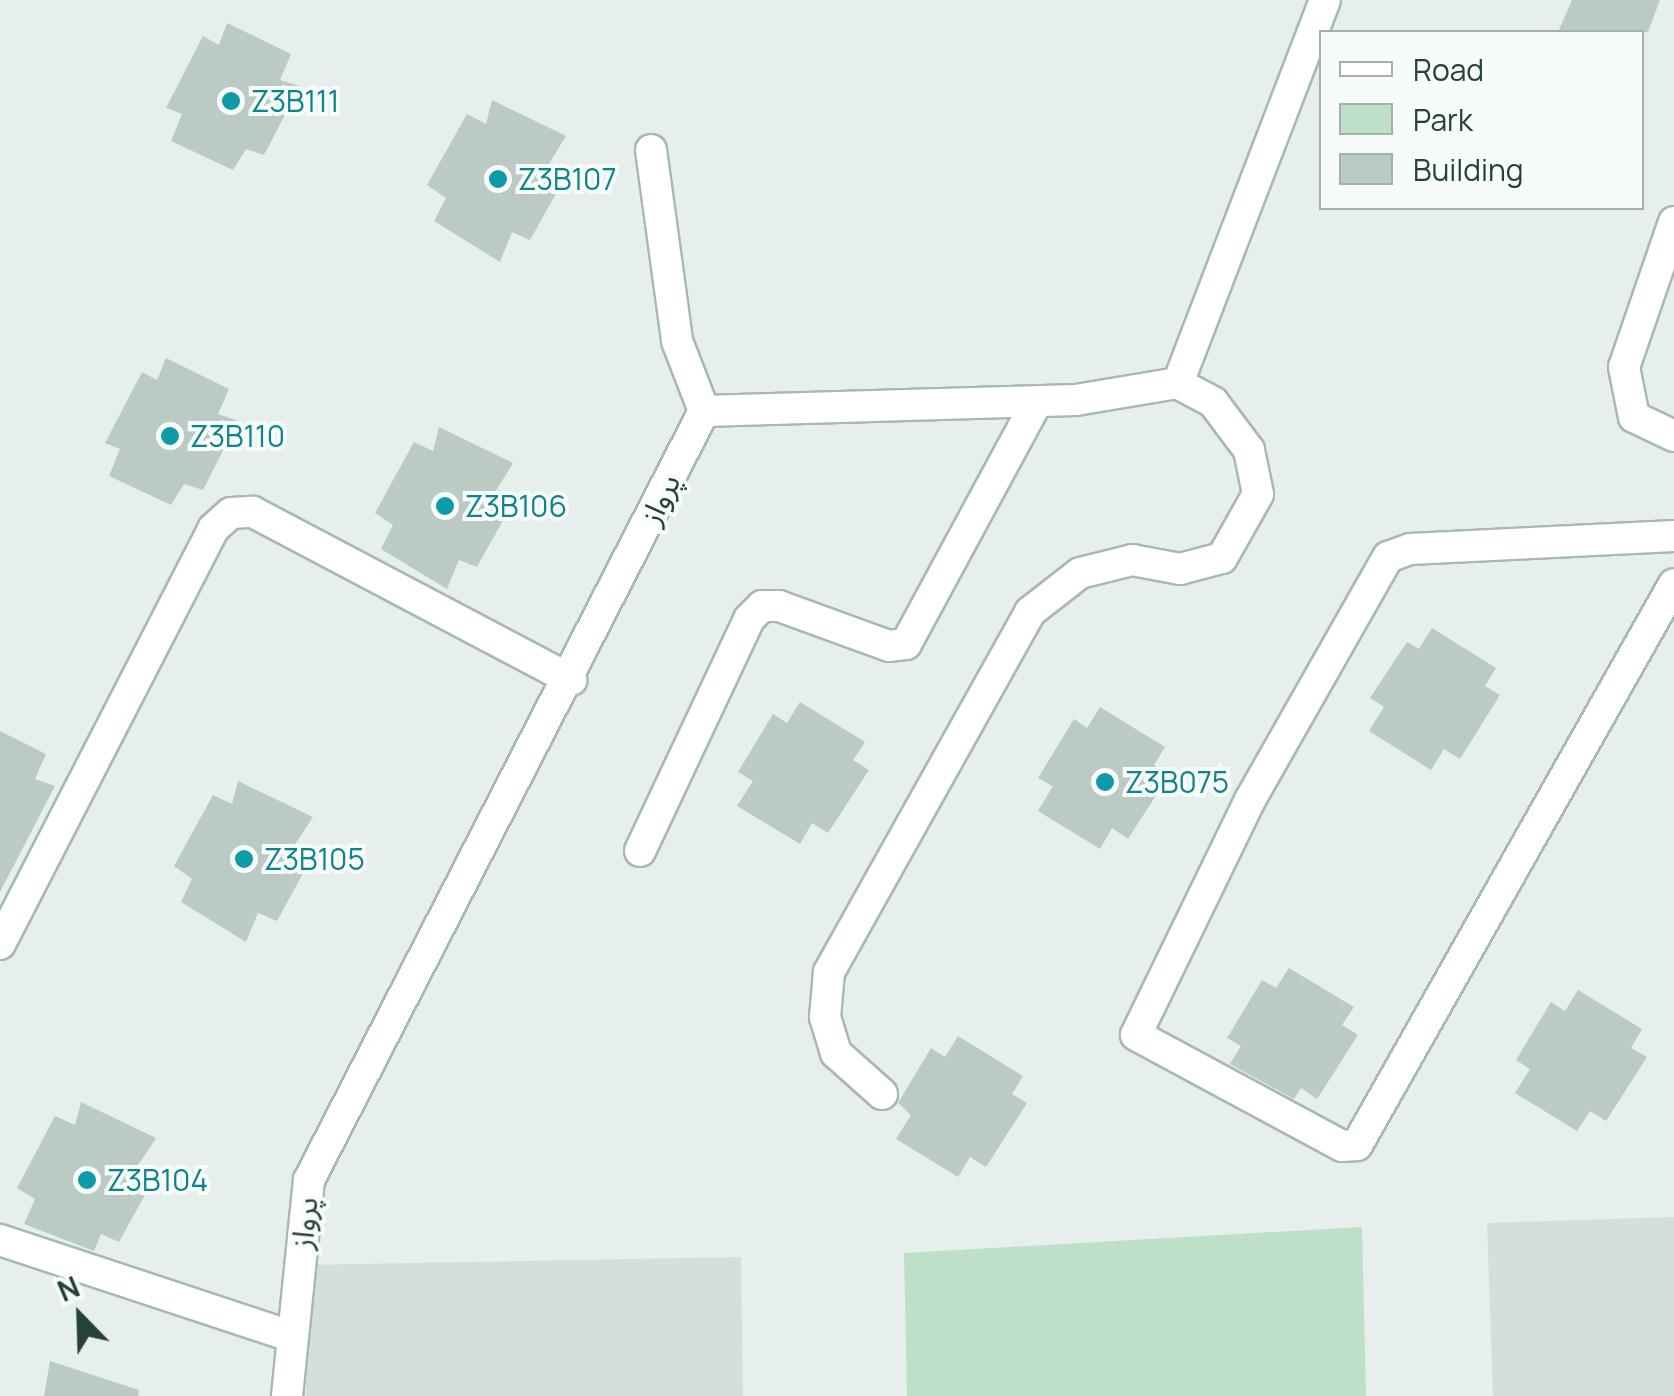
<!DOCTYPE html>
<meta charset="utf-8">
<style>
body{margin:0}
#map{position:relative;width:1674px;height:1396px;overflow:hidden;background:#e6efeb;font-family:Manrope,"Noto Sans Arabic",sans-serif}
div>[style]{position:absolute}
.built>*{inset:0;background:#d4dfda}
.green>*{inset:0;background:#bfe0c8}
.building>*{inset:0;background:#bbcac4}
.roads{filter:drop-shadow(2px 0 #a8b8b2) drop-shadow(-2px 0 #a8b8b2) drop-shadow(0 2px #a8b8b2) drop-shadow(0 -2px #a8b8b2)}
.minor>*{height:30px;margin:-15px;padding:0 15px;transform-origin:15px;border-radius:15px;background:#fff}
.dots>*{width:28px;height:28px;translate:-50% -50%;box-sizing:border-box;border:5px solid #f7fbf9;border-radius:50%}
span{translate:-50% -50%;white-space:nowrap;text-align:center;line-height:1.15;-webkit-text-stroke:8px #f7fbf9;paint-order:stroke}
.culture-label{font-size:30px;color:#0d838f}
.left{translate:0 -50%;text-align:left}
.street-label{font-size:30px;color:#24423a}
.legend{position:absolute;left:1319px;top:30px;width:325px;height:180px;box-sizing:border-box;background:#f7fbf9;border:2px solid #a3b1ad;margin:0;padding:12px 18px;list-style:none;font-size:30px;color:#24423a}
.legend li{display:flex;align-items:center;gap:20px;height:50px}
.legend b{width:50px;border:2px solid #a3b1ad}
.north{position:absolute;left:30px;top:1266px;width:100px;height:100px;-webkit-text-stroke:8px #f7fbf9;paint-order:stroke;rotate:337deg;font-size:28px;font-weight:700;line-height:40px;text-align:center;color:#24423a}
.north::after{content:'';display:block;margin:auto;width:35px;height:45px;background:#24423a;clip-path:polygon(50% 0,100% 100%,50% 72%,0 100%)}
</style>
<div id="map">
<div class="built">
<i style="clip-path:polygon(1674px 1217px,1674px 1396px,1493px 1396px,1487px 1223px)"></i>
<i style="clip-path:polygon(741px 1257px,743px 1396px,306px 1396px,304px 1265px)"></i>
</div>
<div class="green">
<i style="clip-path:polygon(1362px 1227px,1366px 1396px,907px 1396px,904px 1253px)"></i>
</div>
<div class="building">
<i style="clip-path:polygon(1572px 0,1660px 0,1648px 32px,1558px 32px)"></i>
<i style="clip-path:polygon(227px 23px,291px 54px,280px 80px,300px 86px,264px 155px,246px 149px,233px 170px,171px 141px,182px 114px,166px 108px,203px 36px,219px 45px)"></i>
<i style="clip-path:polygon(492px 100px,566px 136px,550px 162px,568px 172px,530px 240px,512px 232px,500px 262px,434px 221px,446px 198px,427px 185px,467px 114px,486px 124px)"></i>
<i style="clip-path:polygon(166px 358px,229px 389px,218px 414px,238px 421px,203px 490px,184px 484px,171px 505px,109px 476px,120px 449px,105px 443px,142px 372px,157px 380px)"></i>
<i style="clip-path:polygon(439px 427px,513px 463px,497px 489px,515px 499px,477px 567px,459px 560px,447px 589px,381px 549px,393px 525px,375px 513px,414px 442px,433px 451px)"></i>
<i style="clip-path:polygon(1432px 628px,1496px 668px,1485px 686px,1500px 695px,1460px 759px,1444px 749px,1431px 770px,1369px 731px,1384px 707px,1370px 698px,1407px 642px,1419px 649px)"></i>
<i style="clip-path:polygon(800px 702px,865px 742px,853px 760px,869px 770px,828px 833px,812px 823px,800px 844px,737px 806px,753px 781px,738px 772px,773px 714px,787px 723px)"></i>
<i style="clip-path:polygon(1100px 707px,1165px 747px,1154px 765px,1169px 775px,1128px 839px,1112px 828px,1100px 849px,1038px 811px,1053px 786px,1038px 778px,1074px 719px,1087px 728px)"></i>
<i style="clip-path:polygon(0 731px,46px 754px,35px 779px,55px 786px,0 892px)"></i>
<i style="clip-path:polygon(238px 781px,313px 817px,296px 843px,314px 853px,277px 921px,258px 913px,246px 942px,181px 902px,192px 879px,174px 866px,213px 795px,232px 804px)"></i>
<i style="clip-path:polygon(1289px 968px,1354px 1007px,1342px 1025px,1358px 1035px,1317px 1099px,1301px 1088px,1294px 1099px,1230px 1064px,1241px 1046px,1227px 1038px,1262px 980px,1276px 988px)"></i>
<i style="clip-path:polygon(1578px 990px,1642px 1029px,1631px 1048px,1647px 1057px,1606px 1121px,1590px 1111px,1577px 1131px,1515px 1093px,1530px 1069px,1516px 1060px,1551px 1002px,1565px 1011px)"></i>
<i style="clip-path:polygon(958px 1036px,1023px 1076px,1012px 1094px,1027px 1103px,986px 1167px,970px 1157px,958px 1177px,896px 1139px,911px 1115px,898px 1103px,931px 1048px,945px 1057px)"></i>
<i style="clip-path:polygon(81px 1102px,156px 1138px,139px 1164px,157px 1173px,119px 1242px,101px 1234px,94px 1251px,24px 1224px,35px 1199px,17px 1188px,55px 1116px,75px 1125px)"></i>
<i style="clip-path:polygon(50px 1361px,139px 1390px,138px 1396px,44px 1396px)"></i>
</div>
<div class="roads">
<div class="minor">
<i style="left:651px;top:150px;width:193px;rotate:82.2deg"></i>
<i style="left:677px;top:341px;width:75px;rotate:68.9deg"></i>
<i style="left:1674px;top:222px;width:153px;rotate:109deg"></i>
<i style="left:1624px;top:367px;width:51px;rotate:78.7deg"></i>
<i style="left:1634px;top:417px;width:44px;rotate:25.4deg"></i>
<i style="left:1674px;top:536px;width:264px;rotate:177.2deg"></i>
<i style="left:1410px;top:549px;width:23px;rotate:160deg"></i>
<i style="left:1388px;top:557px;width:279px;rotate:119.6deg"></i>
<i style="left:1250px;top:800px;width:261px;rotate:115.9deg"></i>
<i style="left:1136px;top:1035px;width:234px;rotate:28.3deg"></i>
<i style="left:1342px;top:1146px;width:15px;rotate:-4deg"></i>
<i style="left:1357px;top:1145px;width:644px;rotate:-60.53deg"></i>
<i style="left:640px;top:851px;width:256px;rotate:-64.8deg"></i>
<i style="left:749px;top:619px;width:18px;rotate:-45deg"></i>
<i style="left:762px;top:606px;width:17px"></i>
<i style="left:779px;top:606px;width:117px;rotate:20deg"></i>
<i style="left:889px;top:646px;width:17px;rotate:-7deg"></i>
<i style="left:906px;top:644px;width:275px;rotate:-61.6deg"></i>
<i style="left:0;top:944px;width:466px;rotate:-62.8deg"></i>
<i style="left:213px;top:529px;width:24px;rotate:-42deg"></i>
<i style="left:231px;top:513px;width:22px;rotate:-3deg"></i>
<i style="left:253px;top:512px;width:360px;rotate:27.8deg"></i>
<i style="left:882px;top:1094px;width:62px;rotate:-138.3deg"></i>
<i style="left:836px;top:1053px;width:38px;rotate:-107deg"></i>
<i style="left:825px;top:1017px;width:45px;rotate:-84.9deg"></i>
<i style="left:829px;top:972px;width:412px;rotate:-60.8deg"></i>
<i style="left:1030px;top:612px;width:63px;rotate:-38deg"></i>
<i style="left:1080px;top:573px;width:54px;rotate:-14deg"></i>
<i style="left:1132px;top:560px;width:49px;rotate:10.6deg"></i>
<i style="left:1180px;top:569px;width:43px;rotate:-14.7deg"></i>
<i style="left:1222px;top:558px;width:73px;rotate:-60.6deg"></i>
<i style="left:1258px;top:494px;width:45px;rotate:-101.6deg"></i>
<i style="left:1249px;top:450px;width:60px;rotate:-126.9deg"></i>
<i style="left:1213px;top:402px;width:40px;rotate:-152deg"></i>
<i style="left:0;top:1240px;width:306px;rotate:18.3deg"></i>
<i style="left:287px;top:1396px;width:217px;rotate:-84.2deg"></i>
<i style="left:309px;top:1180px;width:865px;rotate:-62.81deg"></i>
<i style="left:704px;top:411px;width:372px;rotate:-1.7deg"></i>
<i style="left:1076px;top:400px;width:103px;rotate:-9.5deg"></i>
<i style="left:1178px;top:383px;width:410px;rotate:-69deg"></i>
</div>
</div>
<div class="dots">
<i style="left:231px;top:101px;background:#0f9aa8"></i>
<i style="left:498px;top:179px;background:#0f9aa8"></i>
<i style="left:170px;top:436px;background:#0f9aa8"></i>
<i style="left:445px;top:506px;background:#0f9aa8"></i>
<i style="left:1105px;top:782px;background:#0f9aa8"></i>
<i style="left:244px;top:859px;background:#0f9aa8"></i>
<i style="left:87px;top:1180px;background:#0f9aa8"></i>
</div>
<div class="culture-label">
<span class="left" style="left:251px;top:101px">Z3B111</span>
<span class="left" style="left:518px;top:179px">Z3B107</span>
<span class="left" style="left:190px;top:436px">Z3B110</span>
<span class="left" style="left:465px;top:506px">Z3B106</span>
<span class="left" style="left:1125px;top:782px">Z3B075</span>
<span class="left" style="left:264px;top:859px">Z3B105</span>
<span class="left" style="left:107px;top:1180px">Z3B104</span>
</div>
<div class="street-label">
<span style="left:660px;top:499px;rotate:-64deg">پرواز</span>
<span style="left:304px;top:1223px;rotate:-83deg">پرواز</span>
</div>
<ul class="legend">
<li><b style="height:12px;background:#fff"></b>Road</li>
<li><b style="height:28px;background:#bfe0c8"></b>Park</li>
<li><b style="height:28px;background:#bbcac4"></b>Building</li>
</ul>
<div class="north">N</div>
</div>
